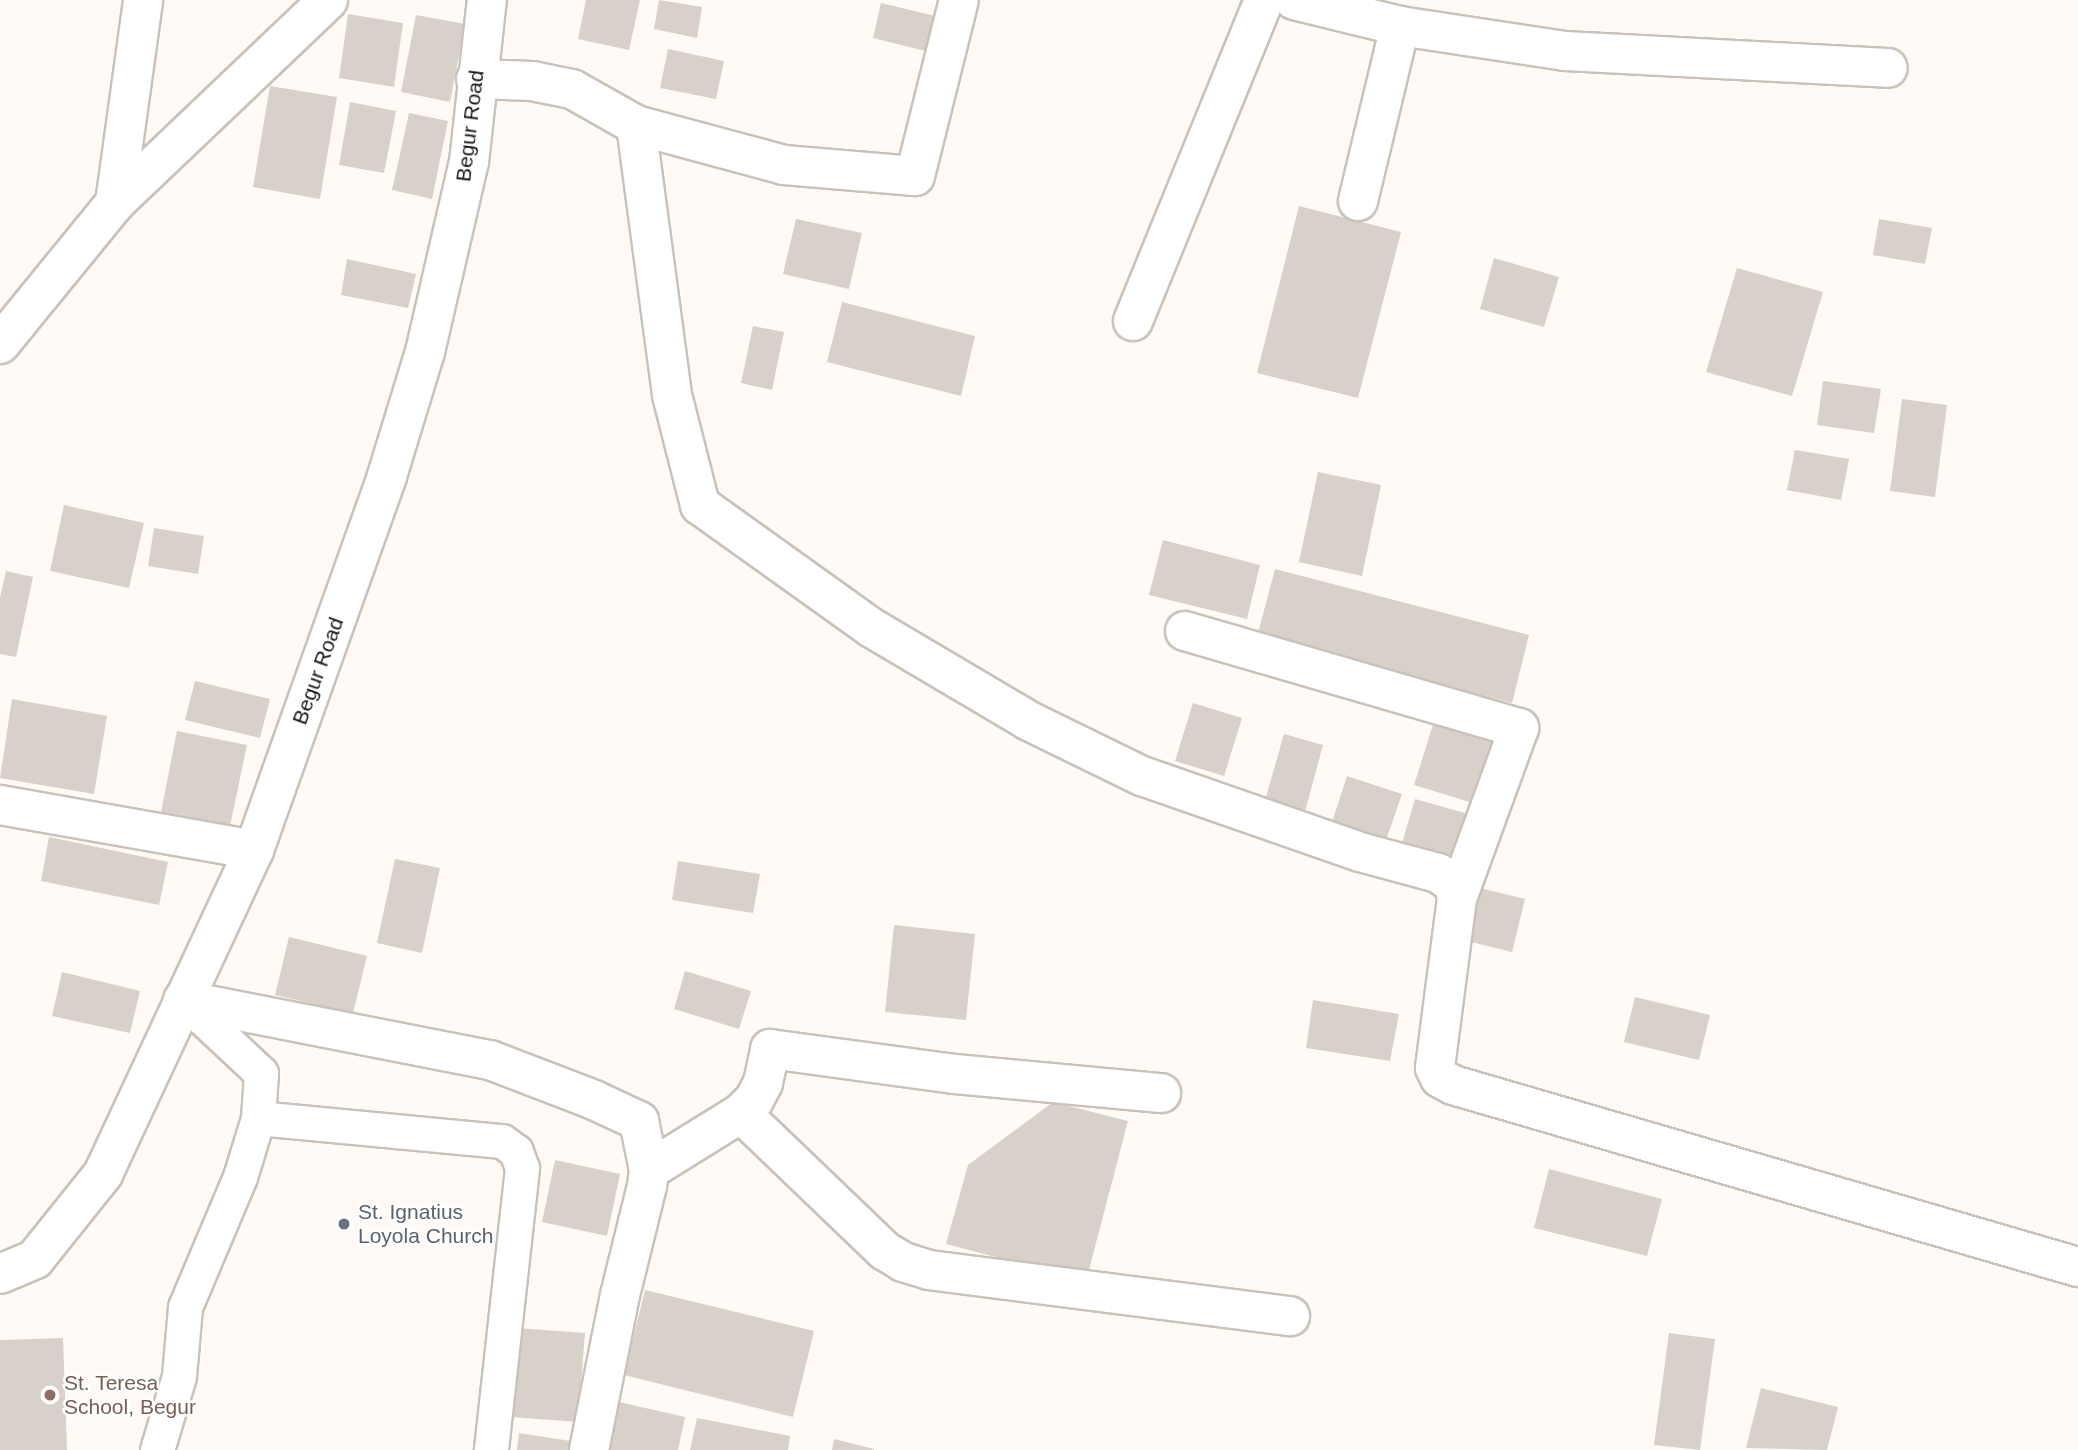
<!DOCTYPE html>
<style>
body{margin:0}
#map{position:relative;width:2078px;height:1450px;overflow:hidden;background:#fffaf5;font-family:Helvetica,sans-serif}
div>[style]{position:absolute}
.building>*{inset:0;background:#d7d1c9}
.roads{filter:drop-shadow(2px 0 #c8c2ba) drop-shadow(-2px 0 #c8c2ba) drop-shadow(0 2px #c8c2ba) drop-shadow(0 -2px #c8c2ba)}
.lane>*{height:33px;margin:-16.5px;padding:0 16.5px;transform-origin:16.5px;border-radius:16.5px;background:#fff}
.street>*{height:38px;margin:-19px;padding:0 19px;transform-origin:19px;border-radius:19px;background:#fff}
.secondary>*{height:38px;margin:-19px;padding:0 19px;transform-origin:19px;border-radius:19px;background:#fff}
.dots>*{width:19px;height:19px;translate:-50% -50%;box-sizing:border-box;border:4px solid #fff;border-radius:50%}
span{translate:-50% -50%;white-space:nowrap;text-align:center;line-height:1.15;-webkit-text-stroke:5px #fff;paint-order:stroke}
.street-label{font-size:21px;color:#171512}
.worship-label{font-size:21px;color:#5b616d}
.left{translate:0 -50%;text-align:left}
.education-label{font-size:21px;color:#785e54}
</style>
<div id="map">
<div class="building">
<i style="clip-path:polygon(586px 0,640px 0,629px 50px,578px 39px)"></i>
<i style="clip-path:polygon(659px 0,702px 7px,697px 38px,654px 29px)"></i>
<i style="clip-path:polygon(881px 3px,935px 16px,925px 51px,873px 38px)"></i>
<i style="clip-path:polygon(348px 14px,403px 23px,394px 87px,339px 78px)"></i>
<i style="clip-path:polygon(416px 15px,465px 24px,450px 102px,401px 92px)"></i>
<i style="clip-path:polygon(668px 49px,724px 61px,716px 99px,660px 88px)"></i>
<i style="clip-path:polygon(270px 86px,337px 97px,320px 199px,253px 187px)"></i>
<i style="clip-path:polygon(350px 102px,396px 111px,384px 173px,339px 165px)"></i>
<i style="clip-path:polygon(409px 113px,448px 121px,432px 199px,392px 190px)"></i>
<i style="clip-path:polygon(1299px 206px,1401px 232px,1358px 398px,1257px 373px)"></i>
<i style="clip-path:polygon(796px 219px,862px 233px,849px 289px,783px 274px)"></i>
<i style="clip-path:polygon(1879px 219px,1932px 228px,1925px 264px,1873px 255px)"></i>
<i style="clip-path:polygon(1494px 258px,1559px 277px,1544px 327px,1480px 309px)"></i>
<i style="clip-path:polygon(347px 259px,416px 274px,408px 308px,341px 295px)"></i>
<i style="clip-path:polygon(1737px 268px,1823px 292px,1792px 396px,1706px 372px)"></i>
<i style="clip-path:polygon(842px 302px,975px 336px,961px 396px,827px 362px)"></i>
<i style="clip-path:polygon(753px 326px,784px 332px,772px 390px,741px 383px)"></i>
<i style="clip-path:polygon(1823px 381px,1881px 389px,1874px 433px,1817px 425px)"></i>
<i style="clip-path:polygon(1902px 399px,1947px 405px,1935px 497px,1890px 491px)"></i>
<i style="clip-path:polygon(1795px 450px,1849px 459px,1841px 500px,1787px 490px)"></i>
<i style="clip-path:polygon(1318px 472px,1381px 485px,1362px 576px,1299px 562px)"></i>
<i style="clip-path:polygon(64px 505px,144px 523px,129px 588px,50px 571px)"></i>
<i style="clip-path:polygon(154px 528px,204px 536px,198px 574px,148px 566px)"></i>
<i style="clip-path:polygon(1163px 540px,1260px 565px,1247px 619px,1149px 595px)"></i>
<i style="clip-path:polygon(1275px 569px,1529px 635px,1512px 703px,1257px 637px)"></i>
<i style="clip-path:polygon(6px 571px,33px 577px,16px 657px,0 654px,0 598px)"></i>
<i style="clip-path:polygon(195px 681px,270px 699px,260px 738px,185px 720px)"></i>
<i style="clip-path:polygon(12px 699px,107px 716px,94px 794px,0 778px)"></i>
<i style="clip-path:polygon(1193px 703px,1242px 718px,1224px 776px,1175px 761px)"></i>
<i style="clip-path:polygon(1436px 715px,1511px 737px,1489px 808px,1414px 785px)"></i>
<i style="clip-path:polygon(177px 731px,247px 745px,229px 831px,160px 817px)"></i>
<i style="clip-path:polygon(1284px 734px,1323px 745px,1304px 815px,1264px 804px)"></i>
<i style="clip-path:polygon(1347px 776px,1402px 794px,1384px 846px,1330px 828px)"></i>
<i style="clip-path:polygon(1415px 799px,1472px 815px,1458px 866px,1400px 850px)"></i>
<i style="clip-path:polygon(49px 837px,168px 862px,159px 905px,41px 881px)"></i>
<i style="clip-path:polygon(395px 859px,440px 868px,422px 953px,377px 943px)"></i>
<i style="clip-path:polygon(678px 861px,760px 874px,753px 913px,672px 900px)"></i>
<i style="clip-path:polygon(1472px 886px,1525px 899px,1512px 952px,1459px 939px)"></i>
<i style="clip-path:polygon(894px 925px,975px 934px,966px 1020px,885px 1012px)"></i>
<i style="clip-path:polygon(289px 937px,367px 956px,353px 1013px,275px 995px)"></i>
<i style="clip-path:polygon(685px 971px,751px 991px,739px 1029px,674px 1009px)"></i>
<i style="clip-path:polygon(62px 972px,140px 991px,130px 1033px,52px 1016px)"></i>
<i style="clip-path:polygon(1635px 997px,1710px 1015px,1699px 1060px,1624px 1042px)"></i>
<i style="clip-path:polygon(1313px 1000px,1399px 1014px,1390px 1061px,1306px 1048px)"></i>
<i style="clip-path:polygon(1053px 1102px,1128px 1121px,1086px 1281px,946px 1244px,968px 1165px)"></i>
<i style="clip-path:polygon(555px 1160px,620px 1174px,607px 1236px,542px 1222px)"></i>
<i style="clip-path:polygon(1549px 1169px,1662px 1199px,1647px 1256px,1534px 1228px)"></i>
<i style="clip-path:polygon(645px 1290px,814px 1331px,793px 1417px,624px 1375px)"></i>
<i style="clip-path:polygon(517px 1328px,585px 1333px,578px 1422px,511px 1417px)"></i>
<i style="clip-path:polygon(1669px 1333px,1715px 1339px,1700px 1450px,1654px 1445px)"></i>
<i style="clip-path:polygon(63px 1338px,67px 1450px,0 1450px,0 1340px)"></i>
<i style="clip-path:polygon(1761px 1388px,1838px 1407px,1827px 1450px,1746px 1448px)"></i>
<i style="clip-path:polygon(619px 1402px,685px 1417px,678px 1450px,608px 1450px)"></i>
<i style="clip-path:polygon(697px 1418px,790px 1436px,788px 1450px,690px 1450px)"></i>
<i style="clip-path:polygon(519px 1433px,577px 1442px,576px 1450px,517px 1450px)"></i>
<i style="clip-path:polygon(834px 1439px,874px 1449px,874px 1450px,832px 1450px)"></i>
</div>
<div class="roads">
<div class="lane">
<i style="left:258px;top:1118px;width:245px;rotate:5.4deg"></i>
<i style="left:502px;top:1141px;width:17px;rotate:36deg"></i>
<i style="left:516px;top:1151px;width:18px;rotate:71deg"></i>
<i style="left:522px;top:1168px;width:284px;rotate:96.3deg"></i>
<i style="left:157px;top:1450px;width:77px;rotate:-73.4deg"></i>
<i style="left:179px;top:1376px;width:69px;rotate:-85deg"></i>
<i style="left:185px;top:1307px;width:141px;rotate:-67.1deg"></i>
<i style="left:240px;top:1177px;width:62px;rotate:-73deg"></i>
<i style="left:258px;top:1118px;width:45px;rotate:-86.2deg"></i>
<i style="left:261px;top:1073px;width:107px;rotate:-136.9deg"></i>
</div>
<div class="street">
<i style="left:1294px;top:0;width:109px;rotate:13.8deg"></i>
<i style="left:1400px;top:26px;width:167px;rotate:8.6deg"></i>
<i style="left:1565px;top:51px;width:323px;rotate:3deg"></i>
<i style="left:476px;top:79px;width:56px;rotate:2deg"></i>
<i style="left:532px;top:81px;width:41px;rotate:11.3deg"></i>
<i style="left:572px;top:89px;width:73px;rotate:29.4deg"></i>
<i style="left:636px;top:125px;width:272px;rotate:82.4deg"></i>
<i style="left:672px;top:395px;width:114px;rotate:75.7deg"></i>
<i style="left:700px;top:505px;width:211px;rotate:35.6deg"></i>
<i style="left:872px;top:628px;width:182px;rotate:30.6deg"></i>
<i style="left:1029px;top:721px;width:126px;rotate:26deg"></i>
<i style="left:1142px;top:776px;width:231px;rotate:19.2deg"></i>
<i style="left:1360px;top:852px;width:81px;rotate:15.1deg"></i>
<i style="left:1438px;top:873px;width:19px;rotate:35deg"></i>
<i style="left:1454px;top:884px;width:14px;rotate:78deg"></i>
<i style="left:636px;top:125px;width:153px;rotate:15.1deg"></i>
<i style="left:784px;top:165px;width:131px;rotate:4.8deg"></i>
<i style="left:915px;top:176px;width:181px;rotate:-76deg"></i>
<i style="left:1358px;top:201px;width:180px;rotate:-76.5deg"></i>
<i style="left:115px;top:203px;width:205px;rotate:-82.1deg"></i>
<i style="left:1133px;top:321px;width:347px;rotate:-67.8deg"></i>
<i style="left:1185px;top:631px;width:348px;rotate:16.2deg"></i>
<i style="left:1519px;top:728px;width:181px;rotate:110deg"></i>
<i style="left:1457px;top:898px;width:171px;rotate:97.4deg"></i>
<i style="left:1435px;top:1068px;width:11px;rotate:63deg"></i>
<i style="left:1440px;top:1078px;width:15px;rotate:28deg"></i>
<i style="left:1453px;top:1085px;width:651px;rotate:16.24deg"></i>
<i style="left:0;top:805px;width:258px;rotate:10deg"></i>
<i style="left:183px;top:1000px;width:313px;rotate:11.1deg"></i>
<i style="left:490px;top:1060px;width:111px;rotate:21deg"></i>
<i style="left:594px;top:1100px;width:50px;rotate:25deg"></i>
<i style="left:639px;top:1121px;width:50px;rotate:78.5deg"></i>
<i style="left:649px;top:1170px;width:16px;rotate:97deg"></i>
<i style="left:647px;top:1186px;width:112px;rotate:103.9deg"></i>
<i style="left:620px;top:1295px;width:158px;rotate:101.3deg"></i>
<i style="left:741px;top:1113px;width:199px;rotate:43.8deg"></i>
<i style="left:885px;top:1251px;width:21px;rotate:31deg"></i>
<i style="left:903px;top:1262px;width:27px;rotate:17deg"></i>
<i style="left:929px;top:1270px;width:364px;rotate:7.3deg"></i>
<i style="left:649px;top:1170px;width:108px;rotate:-31.8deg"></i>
<i style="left:741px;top:1113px;width:18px;rotate:-45deg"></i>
<i style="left:754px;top:1100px;width:19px;rotate:-62deg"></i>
<i style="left:763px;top:1083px;width:35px;rotate:-78deg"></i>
<i style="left:770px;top:1049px;width:187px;rotate:7.7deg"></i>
<i style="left:955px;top:1074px;width:207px;rotate:5.3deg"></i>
</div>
<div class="secondary">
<i style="left:0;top:344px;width:182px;rotate:-50.8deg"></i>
<i style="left:115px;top:203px;width:294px;rotate:-43.6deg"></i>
<i style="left:0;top:1274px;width:38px;rotate:-23deg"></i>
<i style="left:35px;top:1259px;width:109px;rotate:-51.3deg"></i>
<i style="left:103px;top:1174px;width:357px;rotate:-65deg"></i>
<i style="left:254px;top:850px;width:397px;rotate:-70.4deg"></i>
<i style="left:387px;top:476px;width:130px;rotate:-73deg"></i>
<i style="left:425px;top:352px;width:195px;rotate:-77deg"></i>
<i style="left:469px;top:162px;width:163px;rotate:-83.7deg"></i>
</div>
</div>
<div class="dots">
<i style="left:344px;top:1224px;background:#6b7280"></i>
<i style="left:50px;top:1395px;background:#8d6e63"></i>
</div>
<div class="street-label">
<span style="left:470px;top:126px;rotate:-83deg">Begur Road</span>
<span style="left:318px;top:671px;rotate:-70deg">Begur Road</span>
</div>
<div class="worship-label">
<span class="left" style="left:358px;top:1224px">St. Ignatius<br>Loyola Church</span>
</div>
<div class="education-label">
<span class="left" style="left:64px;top:1395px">St. Teresa<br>School, Begur</span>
</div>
</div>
